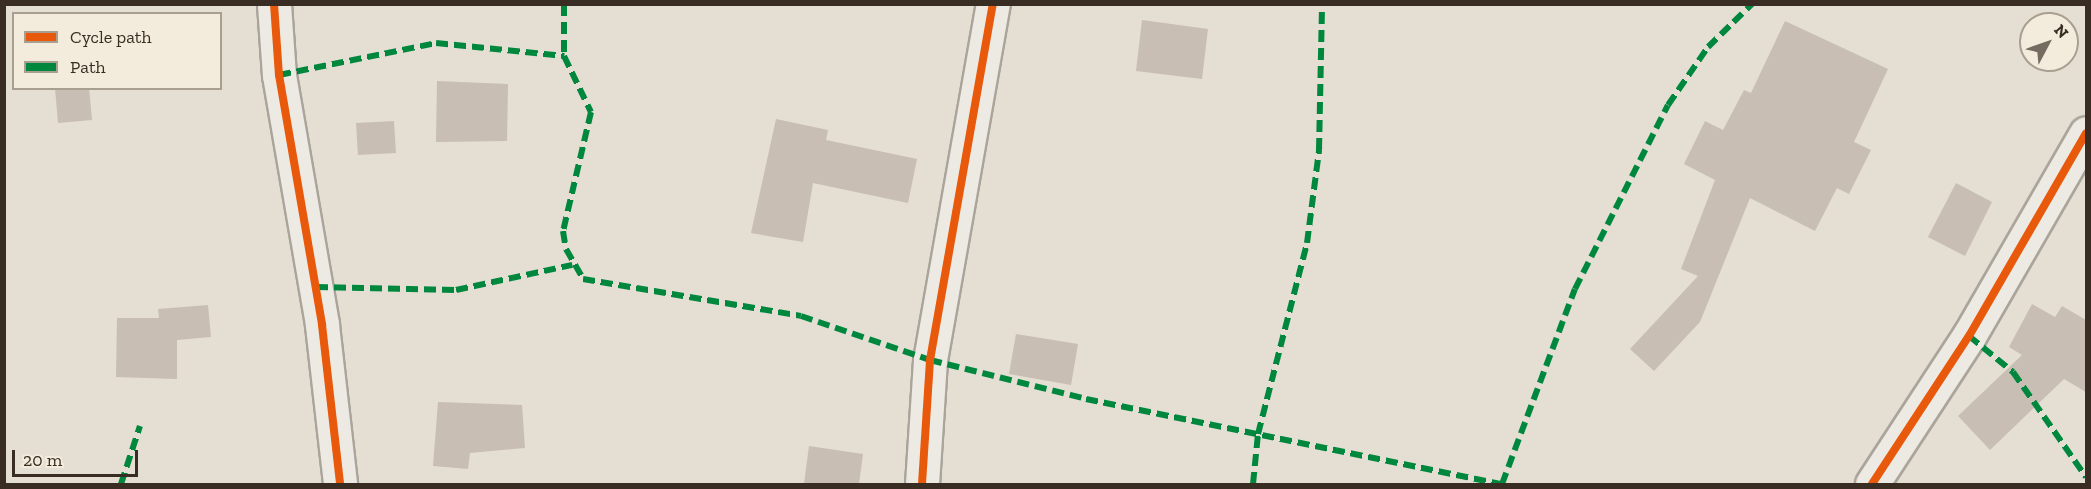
<!DOCTYPE html>
<style>
body{margin:0}
#map{position:relative;width:2091px;height:489px;overflow:hidden;background:#e4ded3;font-family:"Zilla Slab",serif}
div>[style]{position:absolute}
.building>*{inset:0;background:#c8beb4}
.roads{filter:drop-shadow(2px 0 #aaa49b) drop-shadow(-2px 0 #aaa49b) drop-shadow(0 2px #aaa49b) drop-shadow(0 -2px #aaa49b)}
.minor>*{height:33px;margin:-16.5px;padding:0 16.5px;transform-origin:16.5px;border-radius:16.5px;background:#edeae4}
.quiet>*{height:6px;margin-top:-3px;transform-origin:0;background:repeating-linear-gradient(90deg,#00873e 0 12px,transparent 0 18px)}
.cycleway>*{height:8px;margin:-4px;padding:0 4px;transform-origin:4px;border-radius:4px;background:#e8590c}
span{translate:-50% -50%;white-space:nowrap;text-align:center;line-height:1.15;-webkit-text-stroke:5px #f3ebdb;paint-order:stroke}
.frame{position:absolute;inset:0;border:6px solid #392d23;pointer-events:none}
.legend{position:absolute;left:12px;top:12px;width:210px;height:78px;box-sizing:border-box;background:#f3ebdb;border:2px solid #a99f91;margin:0;padding:8px 10px;list-style:none;font-size:18px;color:#392d23}
.legend li{display:flex;align-items:center;gap:12px;height:30px}
.legend b{width:30px;border:2px solid #a99f91}
.north{position:absolute;left:2019px;top:12px;width:60px;height:60px;box-sizing:border-box;background:#f3ebdb;border:2px solid #a99f91;border-radius:50%;rotate:49deg;font-size:16px;font-weight:700;line-height:24px;text-align:center;color:#392d23}
.north::after{content:'';display:block;margin:auto;width:21px;height:27px;background:#756b61;clip-path:polygon(50% 0,100% 100%,50% 72%,0 100%)}
.scale{position:absolute;left:12px;top:450px;width:126px;height:27px;box-sizing:border-box;border:3px solid #392d23;border-top:0;padding-left:8px;font-size:18px;line-height:21px;white-space:nowrap;color:#392d23;-webkit-text-stroke:4px #f3ebdb;paint-order:stroke}
</style>
<div id="map">
<div class="building">
<i style="clip-path:polygon(1142px 20px,1208px 29px,1202px 79px,1136px 71px)"></i>
<i style="clip-path:polygon(1785px 21px,1888px 69px,1854px 142px,1871px 150px,1849px 194px,1837px 188px,1815px 231px,1750px 198px,1700px 322px,1654px 371px,1630px 349px,1698px 276px,1681px 269px,1715px 180px,1684px 164px,1705px 121px,1723px 130px,1744px 90px,1751px 93px)"></i>
<i style="clip-path:polygon(437px 81px,508px 84px,507px 141px,436px 142px)"></i>
<i style="clip-path:polygon(55px 88px,89px 88px,92px 120px,58px 123px)"></i>
<i style="clip-path:polygon(776px 119px,828px 130px,826px 140px,917px 159px,908px 203px,813px 183px,803px 242px,751px 233px)"></i>
<i style="clip-path:polygon(394px 121px,396px 153px,358px 155px,356px 123px)"></i>
<i style="clip-path:polygon(1956px 183px,1992px 202px,1965px 256px,1928px 237px)"></i>
<i style="clip-path:polygon(2032px 304px,2055px 317px,2062px 306px,2086px 320px,2086px 392px,2064px 379px,1990px 450px,1958px 416px,2022px 355px,2009px 347px)"></i>
<i style="clip-path:polygon(208px 305px,211px 337px,177px 340px,177px 379px,116px 377px,117px 318px,159px 318px,158px 309px)"></i>
<i style="clip-path:polygon(1016px 334px,1078px 344px,1071px 385px,1009px 374px)"></i>
<i style="clip-path:polygon(438px 402px,522px 405px,525px 448px,470px 453px,468px 469px,433px 466px)"></i>
<i style="clip-path:polygon(809px 446px,863px 454px,859px 484px,804px 484px)"></i>
</div>
<div class="roads">
<div class="minor">
<i style="left:274px;top:4px;width:71px;rotate:86deg"></i>
<i style="left:279px;top:75px;width:254px;rotate:80.2deg"></i>
<i style="left:322px;top:325px;width:160px;rotate:83.5deg"></i>
<i style="left:922px;top:484px;width:124px;rotate:-86.3deg"></i>
<i style="left:930px;top:360px;width:362px;rotate:-80deg"></i>
<i style="left:1872px;top:484px;width:177px;rotate:-56.8deg"></i>
<i style="left:1969px;top:336px;width:234px;rotate:-60deg"></i>
</div>
</div>
<div class="quiet">
<i style="left:564px;top:4px;width:52px;rotate:90deg"></i>
<i style="left:564px;top:56px;width:62px;rotate:64.3deg"></i>
<i style="left:591px;top:112px;width:122px;rotate:103.2deg"></i>
<i style="left:563px;top:231px;width:18px;rotate:81deg"></i>
<i style="left:566px;top:249px;width:34px;rotate:60deg"></i>
<i style="left:583px;top:279px;width:221px;rotate:9.6deg"></i>
<i style="left:801px;top:316px;width:136px;rotate:18.8deg"></i>
<i style="left:930px;top:360px;width:161px;rotate:14deg"></i>
<i style="left:1086px;top:399px;width:423px;rotate:11.6deg"></i>
<i style="left:279px;top:75px;width:160px;rotate:-11.5deg"></i>
<i style="left:436px;top:43px;width:129px;rotate:5.8deg"></i>
<i style="left:316px;top:287px;width:140px;rotate:1.2deg"></i>
<i style="left:456px;top:290px;width:119px;rotate:-12.2deg"></i>
<i style="left:1969px;top:336px;width:57px;rotate:39.3deg"></i>
<i style="left:2013px;top:372px;width:128px;rotate:55.2deg"></i>
<i style="left:121px;top:484px;width:61px;rotate:-71.9deg"></i>
<i style="left:1253px;top:484px;width:50px;rotate:-84.3deg"></i>
<i style="left:1258px;top:434px;width:197px;rotate:-75.6deg"></i>
<i style="left:1307px;top:243px;width:94px;rotate:-82.6deg"></i>
<i style="left:1319px;top:150px;width:146px;rotate:-88.8deg"></i>
<i style="left:1502px;top:484px;width:208px;rotate:-69.5deg"></i>
<i style="left:1575px;top:289px;width:206px;rotate:-63.2deg"></i>
<i style="left:1668px;top:105px;width:70px;rotate:-55.4deg"></i>
<i style="left:1708px;top:47px;width:62px;rotate:-44.3deg"></i>
</div>
<div class="cycleway">
<i style="left:274px;top:4px;width:71px;rotate:86deg"></i>
<i style="left:279px;top:75px;width:254px;rotate:80.2deg"></i>
<i style="left:322px;top:325px;width:160px;rotate:83.5deg"></i>
<i style="left:922px;top:484px;width:124px;rotate:-86.3deg"></i>
<i style="left:930px;top:360px;width:362px;rotate:-80deg"></i>
<i style="left:1872px;top:484px;width:177px;rotate:-56.8deg"></i>
<i style="left:1969px;top:336px;width:234px;rotate:-60deg"></i>
</div>
<div class="frame"></div>
<ul class="legend">
<li><b style="height:8px;background:#e8590c"></b>Cycle path</li>
<li><b style="height:8px;background:#00873e"></b>Path</li>
</ul>
<div class="north">N</div>
<div class="scale">20 m</div>
</div>
